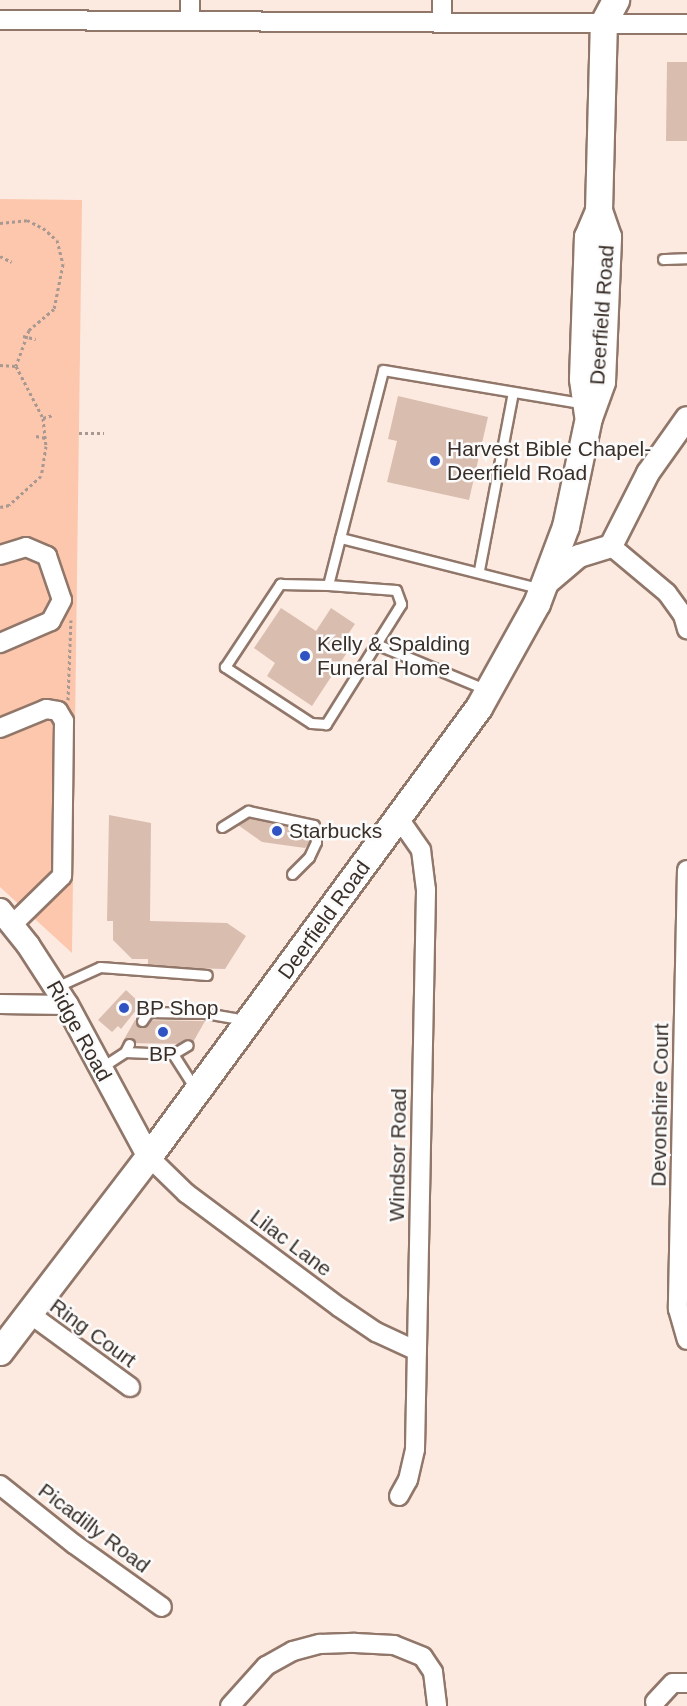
<!DOCTYPE html>
<style>
body{margin:0}
#map{position:relative;width:687px;height:1706px;overflow:hidden;background:#fceae1;font-family:Helvetica,sans-serif}
div>[style]{position:absolute}
.green>*{inset:0;background:#fcc7ac}
.building>*{inset:0;background:#d9bdaf}
.path>*{height:3px;margin-top:-1.5px;transform-origin:0;background:repeating-linear-gradient(90deg,#a79891 0 3px,transparent 0 6px)}
.roads{filter:drop-shadow(2px 0 #91776a) drop-shadow(-2px 0 #91776a) drop-shadow(0 2px #91776a) drop-shadow(0 -2px #91776a)}
.service>*{height:9px;margin:-4.5px;padding:0 4.5px;transform-origin:4.5px;border-radius:4.5px;background:#fff}
.minor>*{height:18px;margin:-9px;padding:0 9px;transform-origin:9px;border-radius:9px;background:#fff}
.tertiary>*{height:22px;margin:-11px;padding:0 11px;transform-origin:11px;border-radius:11px;background:#fff}
.secondary>*{height:26px;margin:-13px;padding:0 13px;transform-origin:13px;border-radius:13px;background:#fff}
.dots>*{width:16px;height:16px;translate:-50% -50%;box-sizing:border-box;border:3px solid #fbfbfb;border-radius:50%}
span{translate:-50% -50%;white-space:nowrap;text-align:center;line-height:1.15;-webkit-text-stroke:5px #fbfbfb;paint-order:stroke}
.street-label{font-size:21px;color:#392e28}
.poi-label{font-size:21px;color:#392e28}
.left{translate:0 -50%;text-align:left}
</style>
<div id="map">
<div class="green">
<i style="clip-path:polygon(0 199px,82px 200px,72px 953px,0 887px)"></i>
</div>
<div class="building">
<i style="clip-path:polygon(667px 62px,687px 62px,687px 141px,666px 141px)"></i>
<i style="clip-path:polygon(398px 396px,488px 417px,469px 500px,387px 482px,397px 441px,388px 439px)"></i>
<i style="clip-path:polygon(281px 608px,316px 631px,331px 608px,355px 624px,342px 643px,350px 648px,312px 706px,267px 676px,275px 663px,254px 648px)"></i>
<i style="clip-path:polygon(252px 814px,306px 828px,311px 842px,305px 848px,262px 842px,238px 825px)"></i>
<i style="clip-path:polygon(109px 815px,151px 823px,150px 921px,227px 923px,246px 936px,225px 969px,148px 967px,148px 959px,132px 959px,113px 940px,113px 921px,107px 921px)"></i>
<i style="clip-path:polygon(126px 990px,141px 1004px,121px 1029px,118px 1026px,112px 1032px,98px 1020px)"></i>
<i style="clip-path:polygon(135px 1020px,205px 1021px,192px 1044px,122px 1043px)"></i>
</div>
<div class="path">
<i style="left:0;top:223px;width:27px;rotate:-6deg"></i>
<i style="left:27px;top:220px;width:18px;rotate:27deg"></i>
<i style="left:43px;top:228px;width:18px;rotate:41deg"></i>
<i style="left:57px;top:240px;width:25px;rotate:76deg"></i>
<i style="left:63px;top:264px;width:46px;rotate:101.3deg"></i>
<i style="left:54px;top:309px;width:33px;rotate:140deg"></i>
<i style="left:29px;top:330px;width:38px;rotate:110deg"></i>
<i style="left:0;top:256px;width:13px;rotate:27deg"></i>
<i style="left:23px;top:336px;width:13px;rotate:13deg"></i>
<i style="left:0;top:365px;width:16px;rotate:4deg"></i>
<i style="left:16px;top:366px;width:59px;rotate:62.6deg"></i>
<i style="left:43px;top:418px;width:28px;rotate:84deg"></i>
<i style="left:46px;top:446px;width:30px;rotate:99deg"></i>
<i style="left:41px;top:476px;width:43px;rotate:137.8deg"></i>
<i style="left:9px;top:505px;width:9px;rotate:167deg"></i>
<i style="left:43px;top:418px;width:10px;rotate:-17deg"></i>
<i style="left:79px;top:433px;width:25px"></i>
<i style="left:36px;top:436px;width:10px;rotate:11deg"></i>
<i style="left:68px;top:700px;width:80px;rotate:-87.9deg"></i>
</div>
<div class="roads">
<div class="service">
<i style="left:663px;top:259px;width:24px;rotate:-2deg"></i>
<i style="left:479px;top:570px;width:181px;rotate:-79.2deg"></i>
<i style="left:328px;top:585px;width:68px;rotate:4.2deg"></i>
<i style="left:396px;top:590px;width:15px;rotate:70deg"></i>
<i style="left:401px;top:604px;width:142px;rotate:122deg"></i>
<i style="left:326px;top:724px;width:15px;rotate:-176deg"></i>
<i style="left:311px;top:723px;width:103px;rotate:-146.9deg"></i>
<i style="left:225px;top:667px;width:100px;rotate:-56.5deg"></i>
<i style="left:280px;top:584px;width:48px;rotate:1.2deg"></i>
<i style="left:328px;top:585px;width:49px;rotate:-75.7deg"></i>
<i style="left:542px;top:589px;width:208px;rotate:-165.8deg"></i>
<i style="left:340px;top:538px;width:173px;rotate:-75.6deg"></i>
<i style="left:383px;top:370px;width:206px;rotate:9.5deg"></i>
<i style="left:376px;top:644px;width:120px;rotate:22.5deg"></i>
<i style="left:222px;top:827px;width:31px;rotate:-32deg"></i>
<i style="left:248px;top:811px;width:67px;rotate:12deg"></i>
<i style="left:314px;top:825px;width:17px;rotate:83deg"></i>
<i style="left:316px;top:842px;width:17px;rotate:115deg"></i>
<i style="left:309px;top:857px;width:24px;rotate:135deg"></i>
<i style="left:56px;top:987px;width:48px;rotate:-24.4deg"></i>
<i style="left:100px;top:967px;width:107px;rotate:4.3deg"></i>
<i style="left:142px;top:1021px;width:11px;rotate:-56deg"></i>
<i style="left:148px;top:1012px;width:57px;rotate:1deg"></i>
<i style="left:205px;top:1013px;width:41px;rotate:9.9deg"></i>
<i style="left:125px;top:1052px;width:48px;rotate:2.4deg"></i>
<i style="left:173px;top:1054px;width:43px;rotate:57.4deg"></i>
<i style="left:173px;top:1054px;width:17px;rotate:-31deg"></i>
<i style="left:102px;top:1067px;width:27px;rotate:-33deg"></i>
<i style="left:125px;top:1052px;width:9px;rotate:-63deg"></i>
</div>
<div class="minor">
<i style="left:0;top:20px;width:687px;rotate:0.33deg"></i>
<i style="left:190px;top:20px;width:20px;rotate:-90deg"></i>
<i style="left:442px;top:22px;width:22px;rotate:-90deg"></i>
<i style="left:611px;top:546px;width:73px;rotate:40deg"></i>
<i style="left:667px;top:593px;width:27px;rotate:54deg"></i>
<i style="left:683px;top:615px;width:15px;rotate:74deg"></i>
<i style="left:0;top:555px;width:27px;rotate:-17deg"></i>
<i style="left:26px;top:547px;width:23px;rotate:23deg"></i>
<i style="left:47px;top:556px;width:46px;rotate:71.2deg"></i>
<i style="left:62px;top:600px;width:24px;rotate:118deg"></i>
<i style="left:51px;top:621px;width:56px;rotate:156.7deg"></i>
<i style="left:0;top:728px;width:50px;rotate:-22.4deg"></i>
<i style="left:46px;top:709px;width:12px;rotate:9deg"></i>
<i style="left:58px;top:711px;width:12px;rotate:59deg"></i>
<i style="left:64px;top:721px;width:155px;rotate:90.7deg"></i>
<i style="left:62px;top:876px;width:69px;rotate:135.6deg"></i>
<i style="left:687px;top:870px;width:439px;rotate:91.2deg"></i>
<i style="left:678px;top:1309px;width:32px;rotate:74deg"></i>
<i style="left:0;top:1004px;width:67px;rotate:0.9deg"></i>
<i style="left:149px;top:1157px;width:52px;rotate:44.2deg"></i>
<i style="left:186px;top:1193px;width:191px;rotate:36.7deg"></i>
<i style="left:339px;top:1307px;width:45px;rotate:34deg"></i>
<i style="left:376px;top:1332px;width:45px;rotate:24.9deg"></i>
<i style="left:30px;top:1314px;width:124px;rotate:36.1deg"></i>
<i style="left:0;top:1485px;width:95px;rotate:38.6deg"></i>
<i style="left:74px;top:1544px;width:108px;rotate:35.6deg"></i>
<i style="left:399px;top:1496px;width:18px;rotate:-61deg"></i>
<i style="left:408px;top:1480px;width:32px;rotate:-77deg"></i>
<i style="left:415px;top:1449px;width:559px;rotate:-88.87deg"></i>
<i style="left:426px;top:890px;width:40px;rotate:-97.1deg"></i>
<i style="left:421px;top:850px;width:39px;rotate:-125deg"></i>
<i style="left:655px;top:1702px;width:26px;rotate:-47deg"></i>
<i style="left:673px;top:1683px;width:14px"></i>
<i style="left:230px;top:1706px;width:54px;rotate:-48deg"></i>
<i style="left:266px;top:1666px;width:31px;rotate:-29deg"></i>
<i style="left:293px;top:1651px;width:28px;rotate:-15deg"></i>
<i style="left:320px;top:1644px;width:35px;rotate:-2deg"></i>
<i style="left:355px;top:1643px;width:39px;rotate:3deg"></i>
<i style="left:394px;top:1645px;width:31px;rotate:22deg"></i>
<i style="left:423px;top:1657px;width:18px;rotate:56deg"></i>
<i style="left:433px;top:1672px;width:34px;rotate:83deg"></i>
</div>
<div class="tertiary">
<i style="left:547px;top:583px;width:42px;rotate:-40.2deg"></i>
<i style="left:579px;top:556px;width:34px;rotate:-17deg"></i>
<i style="left:611px;top:546px;width:82px;rotate:-63.1deg"></i>
<i style="left:648px;top:473px;width:67px;rotate:-54.7deg"></i>
<i style="left:0;top:910px;width:45px;rotate:51.3deg"></i>
<i style="left:28px;top:945px;width:72px;rotate:57deg"></i>
<i style="left:67px;top:1005px;width:173px;rotate:61.7deg"></i>
</div>
<div class="secondary">
<i style="left:588px;top:415px;width:36px;rotate:-98deg"></i>
<i style="left:583px;top:379px;width:142px;rotate:-88deg"></i>
<i style="left:588px;top:237px;width:28px;rotate:-67deg"></i>
<i style="left:0;top:1352px;width:245px;rotate:-52.6deg"></i>
<i style="left:149px;top:1157px;width:557px;rotate:-53.69deg"></i>
<i style="left:479px;top:708px;width:119px;rotate:-60.9deg"></i>
<i style="left:537px;top:604px;width:82px;rotate:-69.4deg"></i>
<i style="left:566px;top:527px;width:111px;rotate:-78.1deg"></i>
<i style="left:589px;top:418px;width:38px;rotate:-70deg"></i>
<i style="left:602px;top:382px;width:145px;rotate:-87.6deg"></i>
<i style="left:608px;top:237px;width:28px;rotate:-109deg"></i>
<i style="left:599px;top:211px;width:188px;rotate:-88.5deg"></i>
<i style="left:604px;top:23px;width:26px;rotate:-62deg"></i>
</div>
</div>
<div class="dots">
<i style="left:435px;top:461px;background:#3053c3"></i>
<i style="left:305px;top:656px;background:#3053c3"></i>
<i style="left:277px;top:831px;background:#3053c3"></i>
<i style="left:124px;top:1008px;background:#3053c3"></i>
<i style="left:163px;top:1032px;background:#3053c3"></i>
</div>
<div class="street-label">
<span style="left:602px;top:315px;rotate:-86deg">Deerfield Road</span>
<span style="left:324px;top:920px;rotate:-54deg">Deerfield Road</span>
<span style="left:79px;top:1031px;rotate:61deg">Ridge Road</span>
<span style="left:660px;top:1105px;rotate:-89deg">Devonshire Court</span>
<span style="left:398px;top:1155px;rotate:-89deg">Windsor Road</span>
<span style="left:291px;top:1243px;rotate:37deg">Lilac Lane</span>
<span style="left:93px;top:1333px;rotate:36deg">Ring Court</span>
<span style="left:94px;top:1528px;rotate:37deg">Picadilly Road</span>
</div>
<div class="poi-label">
<span class="left" style="left:447px;top:461px">Harvest Bible Chapel-<br>Deerfield Road</span>
<span class="left" style="left:317px;top:656px">Kelly &amp; Spalding<br>Funeral Home</span>
<span class="left" style="left:289px;top:831px">Starbucks</span>
<span class="left" style="left:136px;top:1008px">BP Shop</span>
<span style="left:163px;top:1054px">BP</span>
</div>
</div>
